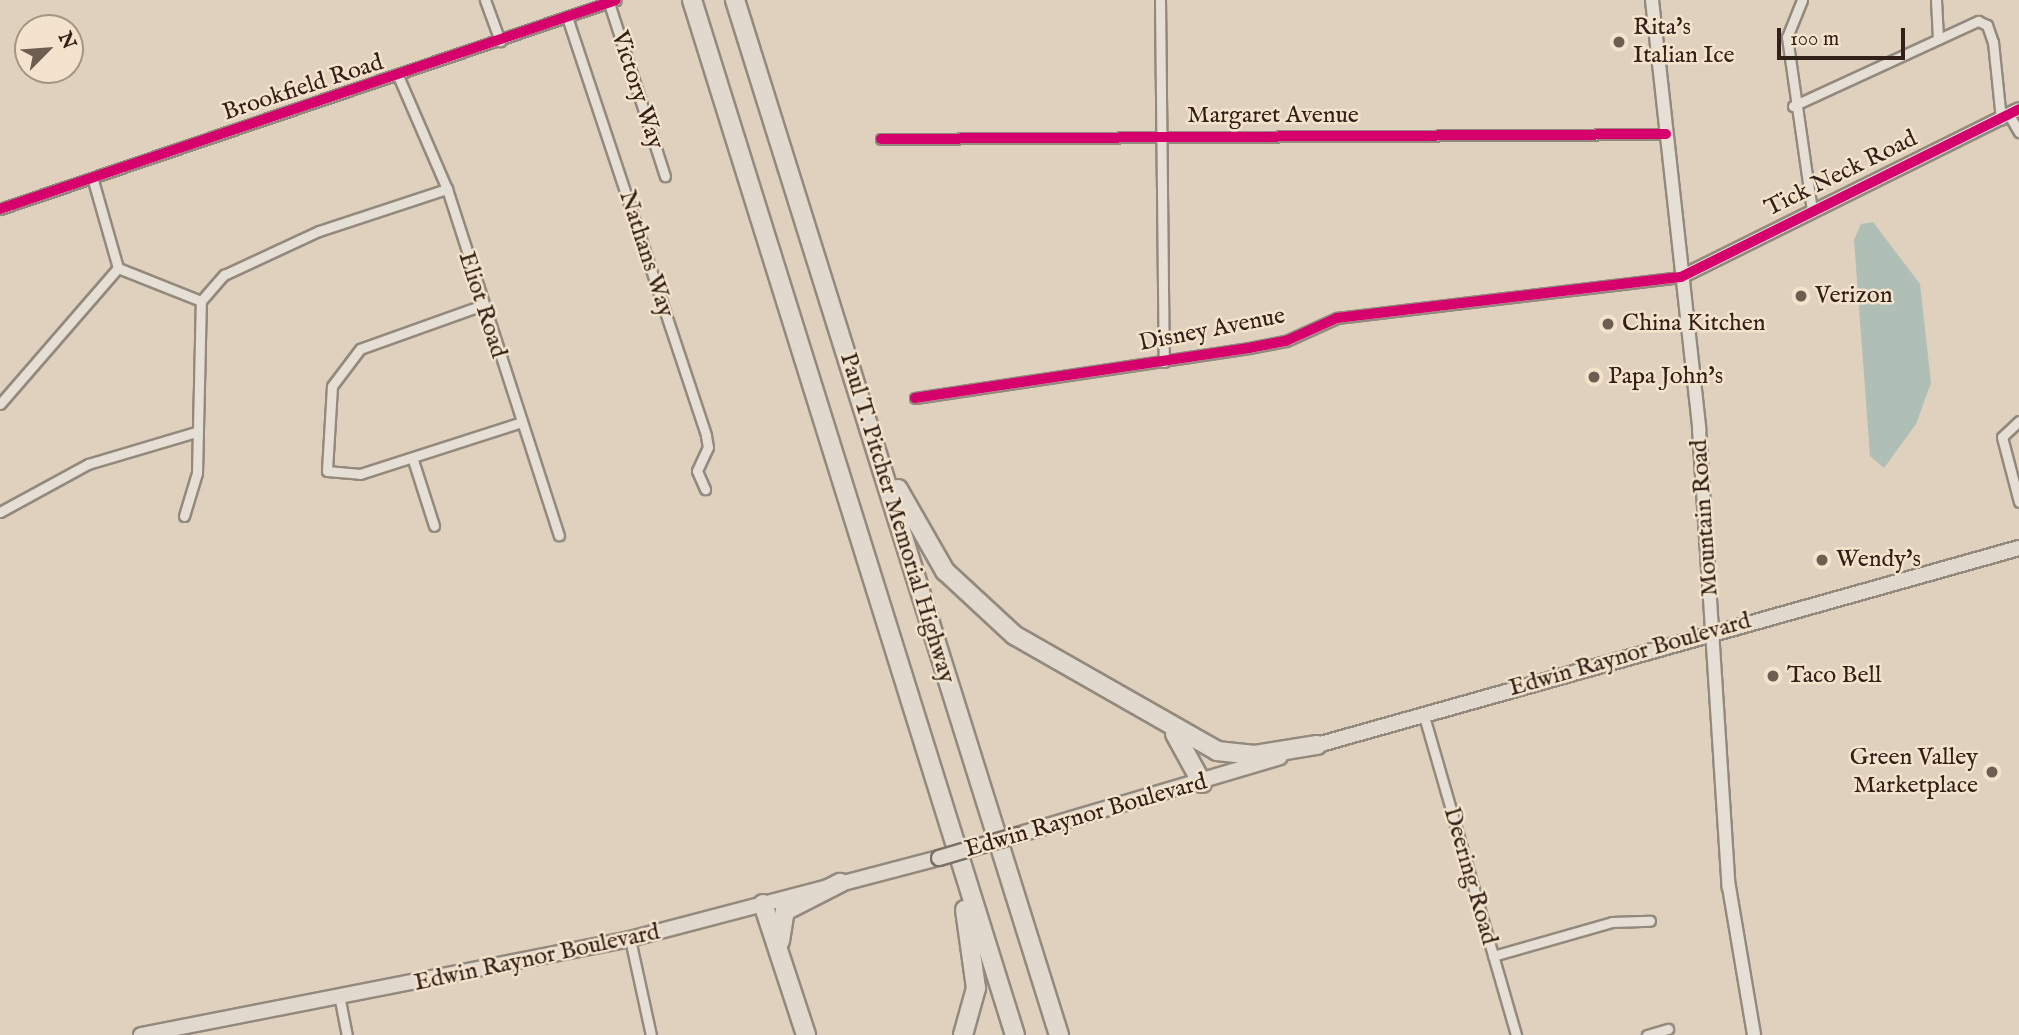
<!DOCTYPE html>
<style>
body{margin:0}
#map{position:relative;width:2019px;height:1035px;overflow:hidden;background:#dfd1bd;font-family:"IM FELL English",serif}
div>[style]{position:absolute}
.water>*{inset:0;background:#afbfb5}
.roads{filter:drop-shadow(2px 0 #93897d) drop-shadow(-2px 0 #93897d) drop-shadow(0 2px #93897d) drop-shadow(0 -2px #93897d)}
.minor>*{height:9px;margin:-4.5px;padding:0 4.5px;transform-origin:4.5px;border-radius:4.5px;background:#e5dfd5}
.tertiary>*{height:12px;margin:-6px;padding:0 6px;transform-origin:6px;border-radius:6px;background:#e5dfd5}
.secondary>*{height:12px;margin:-6px;padding:0 6px;transform-origin:6px;border-radius:6px;background:#e5dfd5}
.primary>*{height:14px;margin:-7px;padding:0 7px;transform-origin:7px;border-radius:7px;background:#e1d9cd}
.motorway>*{height:18px;margin:-9px;padding:0 9px;transform-origin:9px;border-radius:9px;background:#e1d9cd}
.bridges{filter:drop-shadow(2px 0 #7b7167) drop-shadow(-2px 0 #7b7167) drop-shadow(0 2px #7b7167) drop-shadow(0 -2px #7b7167)}
.primary-bridge>*{height:14px;margin:-7px;padding:0 7px;transform-origin:7px;border-radius:7px;background:#e1d9cd}
.cycleway>*{height:10px;margin:-5px;padding:0 5px;transform-origin:5px;border-radius:5px;background:#d6006c}
.dots>*{width:19px;height:19px;translate:-50% -50%;box-sizing:border-box;border:4px solid #f3e3cc;border-radius:50%}
span{translate:-50% -50%;white-space:nowrap;text-align:center;line-height:1.15;-webkit-text-stroke:5px #f3e3cc;paint-order:stroke}
.poi-label{font-size:24px;color:#312018}
.left{translate:0 -50%;text-align:left}
.right{translate:-100% -50%;text-align:right}
.street-label{font-size:24px;color:#312018}
.north{position:absolute;left:14px;top:14px;width:70px;height:70px;box-sizing:border-box;background:#f3e3cc;border:2px solid #a59584;border-radius:50%;rotate:65deg;font-size:19px;font-weight:700;line-height:28px;text-align:center;color:#312018}
.north::after{content:'';display:block;margin:auto;width:24px;height:32px;background:#6e5e52;clip-path:polygon(50% 0,100% 100%,50% 72%,0 100%)}
.scale{position:absolute;left:1777px;top:28px;width:128px;height:32px;box-sizing:border-box;border:4px solid #312018;border-top:0;padding-left:9px;font-size:21px;line-height:24px;white-space:nowrap;color:#312018;-webkit-text-stroke:5px #f3e3cc;paint-order:stroke}
</style>
<div id="map">
<div class="water">
<i style="clip-path:polygon(1873px 222px,1920px 284px,1931px 383px,1916px 424px,1884px 468px,1870px 456px,1854px 240px,1861px 224px)"></i>
</div>
<div class="roads">
<div class="minor">
<i style="left:485px;top:0;width:44px;rotate:69.9deg"></i>
<i style="left:1160px;top:0;width:362px;rotate:89.4deg"></i>
<i style="left:1802px;top:0;width:40px;rotate:112deg"></i>
<i style="left:1787px;top:37px;width:175px;rotate:81.8deg"></i>
<i style="left:1936px;top:0;width:39px;rotate:87deg"></i>
<i style="left:609px;top:3px;width:182px;rotate:72.1deg"></i>
<i style="left:567px;top:17px;width:441px;rotate:71.6deg"></i>
<i style="left:706px;top:436px;width:11px;rotate:80deg"></i>
<i style="left:708px;top:447px;width:26px;rotate:115deg"></i>
<i style="left:697px;top:471px;width:20px;rotate:66deg"></i>
<i style="left:399px;top:78px;width:121px;rotate:66.6deg"></i>
<i style="left:447px;top:189px;width:364px;rotate:72.1deg"></i>
<i style="left:1793px;top:106px;width:204px;rotate:-24.7deg"></i>
<i style="left:1978px;top:21px;width:10px;rotate:24deg"></i>
<i style="left:1987px;top:25px;width:18px;rotate:71deg"></i>
<i style="left:1993px;top:42px;width:78px;rotate:84.1deg"></i>
<i style="left:2009px;top:115px;width:20px;rotate:60deg"></i>
<i style="left:881px;top:139px;width:785px;rotate:-0.36deg"></i>
<i style="left:0;top:209px;width:650px;rotate:-18.74deg"></i>
<i style="left:118px;top:268px;width:89px;rotate:21.7deg"></i>
<i style="left:480px;top:306px;width:127px;rotate:160.3deg"></i>
<i style="left:360px;top:349px;width:46px;rotate:127.1deg"></i>
<i style="left:332px;top:386px;width:85px;rotate:93.4deg"></i>
<i style="left:327px;top:471px;width:33px;rotate:5deg"></i>
<i style="left:360px;top:474px;width:170px;rotate:-17.8deg"></i>
<i style="left:915px;top:398px;width:338px;rotate:-8.5deg"></i>
<i style="left:1249px;top:348px;width:38px;rotate:-11deg"></i>
<i style="left:1286px;top:341px;width:56px;rotate:-24.3deg"></i>
<i style="left:1337px;top:318px;width:346px;rotate:-6.8deg"></i>
<i style="left:0;top:404px;width:180px;rotate:-49.1deg"></i>
<i style="left:118px;top:268px;width:91px;rotate:-105.9deg"></i>
<i style="left:2019px;top:421px;width:23px;rotate:137deg"></i>
<i style="left:2002px;top:437px;width:67px;rotate:75.3deg"></i>
<i style="left:413px;top:460px;width:69px;rotate:72.3deg"></i>
<i style="left:0;top:512px;width:100px;rotate:-28.6deg"></i>
<i style="left:88px;top:464px;width:113px;rotate:-16.5deg"></i>
<i style="left:184px;top:516px;width:45px;rotate:-73.2deg"></i>
<i style="left:197px;top:473px;width:172px;rotate:-88.7deg"></i>
<i style="left:201px;top:301px;width:35px;rotate:-49deg"></i>
<i style="left:224px;top:275px;width:105px;rotate:-24.9deg"></i>
<i style="left:319px;top:231px;width:135px;rotate:-18.2deg"></i>
<i style="left:1424px;top:716px;width:332px;rotate:73.9deg"></i>
<i style="left:630px;top:939px;width:98px;rotate:77.7deg"></i>
<i style="left:1493px;top:956px;width:124px;rotate:-15.9deg"></i>
<i style="left:1612px;top:922px;width:38px;rotate:-2deg"></i>
<i style="left:340px;top:1000px;width:36px;rotate:79deg"></i>
<i style="left:1647px;top:1035px;width:22px;rotate:-16deg"></i>
</div>
<div class="tertiary">
<i style="left:1681px;top:277px;width:377px;rotate:-26.4deg"></i>
</div>
<div class="secondary">
<i style="left:1652px;top:0;width:432px;rotate:83.7deg"></i>
<i style="left:1699px;top:429px;width:459px;rotate:86.3deg"></i>
<i style="left:1729px;top:887px;width:150px;rotate:80.4deg"></i>
</div>
<div class="primary">
<i style="left:1310px;top:747px;width:736px;rotate:-15.68deg"></i>
<i style="left:1017px;top:835px;width:274px;rotate:-16.5deg"></i>
<i style="left:141px;top:1035px;width:498px;rotate:-11.1deg"></i>
<i style="left:630px;top:939px;width:319px;rotate:-14.7deg"></i>
</div>
<div class="motorway">
<i style="left:692px;top:0;width:1084px;rotate:72.67deg"></i>
<i style="left:735px;top:0;width:1085px;rotate:72.62deg"></i>
<i style="left:898px;top:489px;width:95px;rotate:60.2deg"></i>
<i style="left:945px;top:571px;width:94px;rotate:42.8deg"></i>
<i style="left:1014px;top:635px;width:234px;rotate:29.7deg"></i>
<i style="left:1217px;top:751px;width:38px;rotate:6deg"></i>
<i style="left:1255px;top:755px;width:63px;rotate:-9.2deg"></i>
<i style="left:1175px;top:734px;width:56px;rotate:61.1deg"></i>
<i style="left:763px;top:904px;width:138px;rotate:71.8deg"></i>
<i style="left:780px;top:941px;width:30px;rotate:-81deg"></i>
<i style="left:785px;top:911px;width:62px;rotate:-27deg"></i>
<i style="left:963px;top:1035px;width:49px;rotate:-74.5deg"></i>
<i style="left:976px;top:988px;width:79px;rotate:-98deg"></i>
</div>
</div>
<div class="bridges">
<div class="primary-bridge">
<i style="left:939px;top:858px;width:81px;rotate:-16.4deg"></i>
</div>
</div>
<div class="cycleway">
<i style="left:881px;top:139px;width:785px;rotate:-0.36deg"></i>
<i style="left:0;top:209px;width:650px;rotate:-18.74deg"></i>
<i style="left:915px;top:398px;width:338px;rotate:-8.5deg"></i>
<i style="left:1249px;top:348px;width:38px;rotate:-11deg"></i>
<i style="left:1286px;top:341px;width:56px;rotate:-24.3deg"></i>
<i style="left:1337px;top:318px;width:346px;rotate:-6.8deg"></i>
<i style="left:1681px;top:277px;width:377px;rotate:-26.4deg"></i>
</div>
<div class="dots">
<i style="left:1619px;top:42px;background:#6e5e52"></i>
<i style="left:1801px;top:296px;background:#6e5e52"></i>
<i style="left:1608px;top:324px;background:#6e5e52"></i>
<i style="left:1594px;top:377px;background:#6e5e52"></i>
<i style="left:1822px;top:560px;background:#6e5e52"></i>
<i style="left:1773px;top:676px;background:#6e5e52"></i>
<i style="left:1992px;top:772px;background:#6e5e52"></i>
</div>
<div class="poi-label">
<span class="left" style="left:1633px;top:42px">Rita's<br>Italian Ice</span>
<span class="left" style="left:1815px;top:296px">Verizon</span>
<span class="left" style="left:1622px;top:324px">China Kitchen</span>
<span class="left" style="left:1608px;top:377px">Papa John's</span>
<span class="left" style="left:1836px;top:560px">Wendy's</span>
<span class="left" style="left:1787px;top:676px">Taco Bell</span>
<span class="right" style="left:1978px;top:772px">Green Valley<br>Marketplace</span>
</div>
<div class="street-label">
<span style="left:303px;top:88px;rotate:-18deg">Brookfield Road</span>
<span style="left:637px;top:90px;rotate:72deg">Victory Way</span>
<span style="left:1273px;top:116px">Margaret Avenue</span>
<span style="left:1841px;top:174px;rotate:-26deg">Tick Neck Road</span>
<span style="left:646px;top:254px;rotate:72deg">Nathans Way</span>
<span style="left:482px;top:305px;rotate:72deg">Eliot Road</span>
<span style="left:1212px;top:330px;rotate:-11deg">Disney Avenue</span>
<span style="left:897px;top:518px;rotate:73deg">Paul T. Pitcher Memorial Highway</span>
<span style="left:1705px;top:518px;rotate:-94deg">Mountain Road</span>
<span style="left:1630px;top:655px;rotate:-16deg">Edwin Raynor Boulevard</span>
<span style="left:1086px;top:816px;rotate:-16deg">Edwin Raynor Boulevard</span>
<span style="left:1470px;top:876px;rotate:74deg">Deering Road</span>
<span style="left:537px;top:958px;rotate:-12deg">Edwin Raynor Boulevard</span>
</div>
<div class="north">N</div>
<div class="scale">100 m</div>
</div>
